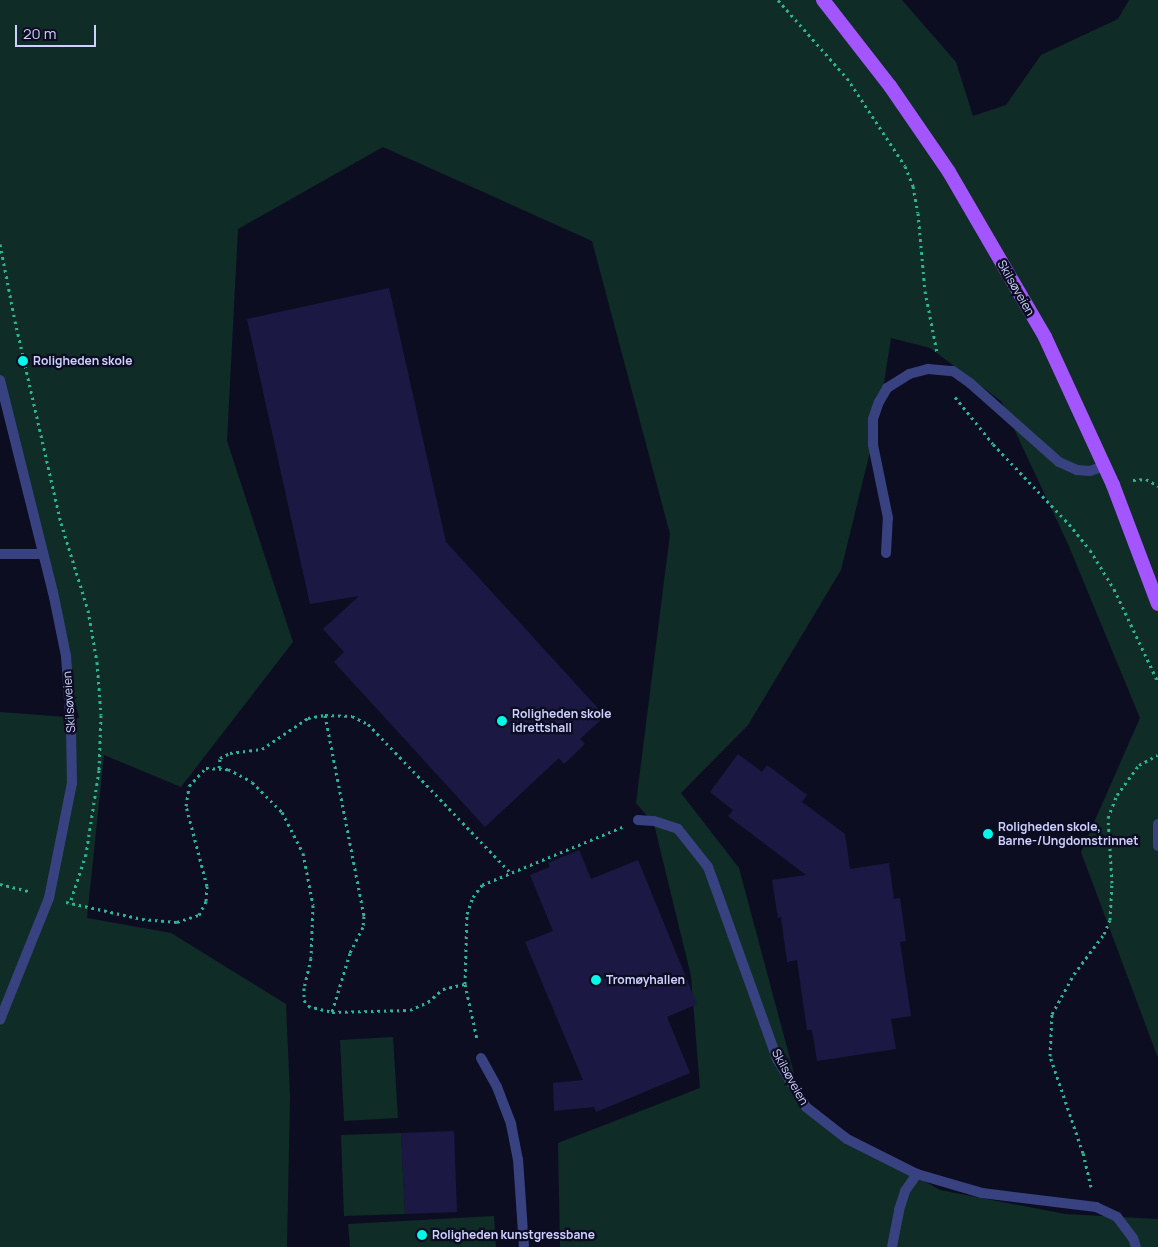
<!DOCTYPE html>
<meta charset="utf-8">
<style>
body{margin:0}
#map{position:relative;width:1158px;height:1247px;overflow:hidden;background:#0d0d22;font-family:Manrope,sans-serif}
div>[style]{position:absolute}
.green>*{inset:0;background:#102c26}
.building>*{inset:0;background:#1b1943}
.path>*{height:3px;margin-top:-1.5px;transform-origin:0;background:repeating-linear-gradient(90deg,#2eb395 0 2.5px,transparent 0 6.5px)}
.service>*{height:10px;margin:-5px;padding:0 5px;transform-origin:5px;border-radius:5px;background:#384281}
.minor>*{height:10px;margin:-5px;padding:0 5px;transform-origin:5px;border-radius:5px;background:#384281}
.primary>*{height:14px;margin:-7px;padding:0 7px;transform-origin:7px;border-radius:7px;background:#a355ff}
.dots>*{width:14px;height:14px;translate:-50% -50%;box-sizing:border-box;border:2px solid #0d0d22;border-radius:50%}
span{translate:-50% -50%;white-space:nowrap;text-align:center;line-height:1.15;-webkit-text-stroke:4.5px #0d0d22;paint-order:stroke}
.street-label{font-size:12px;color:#ced1ff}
.poi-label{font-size:12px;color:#ced1ff;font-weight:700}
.left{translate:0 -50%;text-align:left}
.scale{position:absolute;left:15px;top:25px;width:81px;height:22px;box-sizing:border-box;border:2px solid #ced1ff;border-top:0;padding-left:6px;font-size:15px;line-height:18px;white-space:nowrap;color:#ced1ff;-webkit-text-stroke:4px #0d0d22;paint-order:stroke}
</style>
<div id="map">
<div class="green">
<i style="clip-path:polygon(0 0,902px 0,956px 62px,973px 116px,1006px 105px,1041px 55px,1118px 19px,1129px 0,1158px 0,1158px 1058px,1081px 852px,1140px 718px,1068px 544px,1001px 401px,930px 348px,891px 338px,879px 415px,841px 570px,748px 725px,681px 793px,739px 868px,804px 1111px,940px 1190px,1065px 1214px,1158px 1219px,1158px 1247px,560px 1247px,558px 1143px,700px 1088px,691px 976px,654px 824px,636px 803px,670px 534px,592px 241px,383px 147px,238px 229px,227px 441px,293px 642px,181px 787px,104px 755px,87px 918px,171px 933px,286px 1004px,290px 1097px,287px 1247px,0 1247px,0 712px,79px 718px,0 399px)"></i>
<i style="clip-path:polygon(393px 1037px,398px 1118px,344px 1121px,340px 1040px)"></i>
<i style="clip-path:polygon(401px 1133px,405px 1214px,344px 1216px,341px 1135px)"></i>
<i style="clip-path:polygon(494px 1216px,496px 1247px,350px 1247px,348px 1224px)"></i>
</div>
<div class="building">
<i style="clip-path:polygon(389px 288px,446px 542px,605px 716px,580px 739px,585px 744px,564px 764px,559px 758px,485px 827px,334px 662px,344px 652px,323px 629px,359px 596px,310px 604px,247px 319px)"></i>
<i style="clip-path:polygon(738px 754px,762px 772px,767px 765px,807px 795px,802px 802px,845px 834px,850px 869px,889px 863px,894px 899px,900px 898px,906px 941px,900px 942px,911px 1016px,891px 1019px,896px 1049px,817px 1061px,812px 1030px,807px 1030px,797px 960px,787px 962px,781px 917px,778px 918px,772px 880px,806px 875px,728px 816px,733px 810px,710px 792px)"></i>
<i style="clip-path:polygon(579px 850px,591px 879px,638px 860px,697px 1004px,667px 1017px,690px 1073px,596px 1112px,594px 1107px,554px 1111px,553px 1083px,583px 1080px,525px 942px,553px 931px,530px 875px,550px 867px,548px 863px)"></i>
<i style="clip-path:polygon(454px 1131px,457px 1212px,405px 1214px,401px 1133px)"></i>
</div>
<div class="path">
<i style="left:778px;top:0;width:104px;rotate:48.5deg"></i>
<i style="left:847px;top:78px;width:105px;rotate:56.6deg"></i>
<i style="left:905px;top:166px;width:22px;rotate:68deg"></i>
<i style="left:913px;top:186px;width:27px;rotate:80deg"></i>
<i style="left:918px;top:213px;width:78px;rotate:84.9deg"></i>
<i style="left:925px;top:291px;width:62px;rotate:78.9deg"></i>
<i style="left:0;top:244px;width:78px;rotate:79deg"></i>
<i style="left:15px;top:321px;width:207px;rotate:77.2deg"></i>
<i style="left:61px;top:523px;width:91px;rotate:72.8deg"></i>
<i style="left:88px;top:610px;width:53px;rotate:80.2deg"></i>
<i style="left:97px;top:662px;width:53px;rotate:85.7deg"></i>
<i style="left:101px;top:715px;width:55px;rotate:92.1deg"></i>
<i style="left:99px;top:770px;width:85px;rotate:98.8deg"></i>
<i style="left:86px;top:854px;width:52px;rotate:108.1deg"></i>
<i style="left:955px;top:397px;width:60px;rotate:51deg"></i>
<i style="left:993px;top:444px;width:110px;rotate:46.5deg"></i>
<i style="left:1069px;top:524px;width:33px;rotate:51deg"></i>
<i style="left:1090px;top:550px;width:46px;rotate:58.4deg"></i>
<i style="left:1114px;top:589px;width:103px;rotate:64.7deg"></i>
<i style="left:1133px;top:480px;width:13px;rotate:-4deg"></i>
<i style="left:1146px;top:479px;width:14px;rotate:30deg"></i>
<i style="left:325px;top:715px;width:27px;rotate:2deg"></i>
<i style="left:352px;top:716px;width:18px;rotate:27deg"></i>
<i style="left:368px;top:724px;width:207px;rotate:46.2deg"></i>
<i style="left:219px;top:768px;width:10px;rotate:-84deg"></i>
<i style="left:220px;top:758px;width:11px;rotate:-27deg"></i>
<i style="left:230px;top:753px;width:32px;rotate:-7deg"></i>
<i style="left:262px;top:749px;width:55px;rotate:-34deg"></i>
<i style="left:308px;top:718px;width:17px;rotate:-10deg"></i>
<i style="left:325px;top:715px;width:205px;rotate:79deg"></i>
<i style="left:364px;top:916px;width:11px;rotate:95deg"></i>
<i style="left:363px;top:927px;width:29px;rotate:117deg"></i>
<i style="left:350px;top:953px;width:62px;rotate:107deg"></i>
<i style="left:0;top:884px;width:32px;rotate:14deg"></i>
<i style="left:66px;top:902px;width:78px;rotate:12.6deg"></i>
<i style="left:142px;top:919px;width:35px;rotate:5deg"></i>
<i style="left:177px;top:922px;width:23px;rotate:-18deg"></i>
<i style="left:199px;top:915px;width:16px;rotate:-63deg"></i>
<i style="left:206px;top:901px;width:15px;rotate:-86deg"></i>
<i style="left:207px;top:886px;width:83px;rotate:-104.7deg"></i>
<i style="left:186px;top:806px;width:20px;rotate:-81deg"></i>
<i style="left:189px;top:786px;width:25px;rotate:-47deg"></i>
<i style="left:206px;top:768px;width:22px;rotate:3deg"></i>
<i style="left:228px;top:769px;width:27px;rotate:28deg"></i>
<i style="left:252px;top:782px;width:42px;rotate:45deg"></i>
<i style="left:282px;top:812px;width:46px;rotate:62.9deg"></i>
<i style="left:303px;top:853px;width:53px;rotate:79.1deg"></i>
<i style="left:313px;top:905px;width:53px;rotate:92.2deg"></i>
<i style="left:311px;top:958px;width:31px;rotate:103deg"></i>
<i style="left:304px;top:988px;width:12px;rotate:90deg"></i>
<i style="left:304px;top:1000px;width:7px;rotate:56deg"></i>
<i style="left:308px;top:1006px;width:25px;rotate:14deg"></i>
<i style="left:332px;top:1012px;width:78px;rotate:-1.5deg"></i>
<i style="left:410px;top:1010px;width:20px;rotate:-24deg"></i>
<i style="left:428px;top:1002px;width:20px;rotate:-41deg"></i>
<i style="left:443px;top:989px;width:23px;rotate:-13deg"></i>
<i style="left:465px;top:984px;width:56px;rotate:77.7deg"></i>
<i style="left:465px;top:984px;width:70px;rotate:-88.4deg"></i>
<i style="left:467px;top:914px;width:18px;rotate:-71deg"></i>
<i style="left:473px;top:897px;width:15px;rotate:-53deg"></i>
<i style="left:482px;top:885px;width:152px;rotate:-22.5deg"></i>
<i style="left:1091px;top:1187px;width:35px;rotate:-103deg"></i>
<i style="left:1083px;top:1153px;width:102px;rotate:-108.8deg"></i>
<i style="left:1050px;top:1056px;width:42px;rotate:-87.3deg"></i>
<i style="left:1052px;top:1014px;width:46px;rotate:-61.2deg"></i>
<i style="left:1074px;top:974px;width:50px;rotate:-53.1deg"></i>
<i style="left:1104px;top:934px;width:15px;rotate:-67deg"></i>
<i style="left:1110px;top:920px;width:37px;rotate:-87deg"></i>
<i style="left:1112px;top:883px;width:65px;rotate:-93.5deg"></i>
<i style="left:1108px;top:818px;width:25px;rotate:-69deg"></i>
<i style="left:1117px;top:795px;width:37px;rotate:-54deg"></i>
<i style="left:1139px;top:765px;width:21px;rotate:-28deg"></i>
</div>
<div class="service">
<i style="left:886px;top:553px;width:35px;rotate:-87deg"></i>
<i style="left:888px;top:518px;width:75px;rotate:-101.6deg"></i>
<i style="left:873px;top:445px;width:26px;rotate:-90deg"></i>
<i style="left:873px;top:419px;width:18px;rotate:-71deg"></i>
<i style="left:879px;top:402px;width:16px;rotate:-60deg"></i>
<i style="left:887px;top:388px;width:26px;rotate:-32deg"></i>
<i style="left:909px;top:374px;width:20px;rotate:-15deg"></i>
<i style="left:928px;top:369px;width:25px;rotate:5deg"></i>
<i style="left:953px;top:371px;width:21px;rotate:35deg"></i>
<i style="left:970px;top:383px;width:119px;rotate:41.6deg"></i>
<i style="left:1059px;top:462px;width:20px;rotate:24deg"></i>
<i style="left:1077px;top:470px;width:13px;rotate:4deg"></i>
<i style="left:1090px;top:471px;width:15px;rotate:-20deg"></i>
<i style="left:0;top:554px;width:43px"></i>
<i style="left:638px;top:820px;width:16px;rotate:4deg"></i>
<i style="left:654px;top:821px;width:25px;rotate:18deg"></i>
<i style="left:678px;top:829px;width:48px;rotate:51.7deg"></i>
<i style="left:708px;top:867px;width:204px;rotate:70.2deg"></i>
<i style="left:777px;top:1059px;width:56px;rotate:58.9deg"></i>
<i style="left:806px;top:1107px;width:52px;rotate:38deg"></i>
<i style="left:847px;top:1139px;width:78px;rotate:26.6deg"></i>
<i style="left:917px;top:1174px;width:68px;rotate:16.3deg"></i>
<i style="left:982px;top:1193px;width:115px;rotate:7deg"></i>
<i style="left:1096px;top:1207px;width:23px;rotate:25deg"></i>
<i style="left:1117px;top:1217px;width:26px;rotate:53deg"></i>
<i style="left:1133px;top:1238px;width:9px;rotate:72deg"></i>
<i style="left:1158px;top:824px;width:22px;rotate:90deg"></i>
<i style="left:892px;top:1247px;width:38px;rotate:-79deg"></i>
<i style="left:899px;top:1210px;width:20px;rotate:-72deg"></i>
<i style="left:905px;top:1191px;width:21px;rotate:-55deg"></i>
</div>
<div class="minor">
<i style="left:0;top:380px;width:219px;rotate:76deg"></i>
<i style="left:53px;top:592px;width:65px;rotate:78.5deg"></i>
<i style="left:66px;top:656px;width:71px;rotate:86deg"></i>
<i style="left:71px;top:727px;width:56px;rotate:89deg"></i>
<i style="left:72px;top:783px;width:117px;rotate:101.3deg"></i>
<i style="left:49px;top:898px;width:131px;rotate:111.9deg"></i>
<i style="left:481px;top:1058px;width:33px;rotate:61deg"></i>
<i style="left:497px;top:1087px;width:40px;rotate:69deg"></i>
<i style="left:511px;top:1124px;width:36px;rotate:79deg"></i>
<i style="left:518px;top:1159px;width:88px;rotate:86.1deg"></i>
</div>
<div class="primary">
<i style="left:823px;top:0;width:109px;rotate:52.1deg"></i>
<i style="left:890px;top:86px;width:104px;rotate:55.5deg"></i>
<i style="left:949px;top:172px;width:191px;rotate:59.8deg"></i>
<i style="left:1045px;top:337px;width:163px;rotate:65.3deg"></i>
<i style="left:1113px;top:485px;width:127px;rotate:69.3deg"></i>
</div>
<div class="dots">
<i style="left:23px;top:361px;background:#00f9e8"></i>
<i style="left:502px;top:721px;background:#00f9e8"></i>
<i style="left:988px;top:834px;background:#00f9e8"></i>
<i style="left:596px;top:980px;background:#00f9e8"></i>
<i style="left:422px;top:1235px;background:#00f9e8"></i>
</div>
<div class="street-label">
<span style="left:1016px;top:288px;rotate:60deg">Skilsøveien</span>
<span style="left:69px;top:702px;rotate:-94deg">Skilsøveien</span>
<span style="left:790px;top:1077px;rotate:61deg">Skilsøveien</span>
</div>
<div class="poi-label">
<span class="left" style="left:33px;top:361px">Roligheden skole</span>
<span class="left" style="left:512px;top:721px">Roligheden skole<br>idrettshall</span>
<span class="left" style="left:998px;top:834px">Roligheden skole,<br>Barne-/Ungdomstrinnet</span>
<span class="left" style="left:606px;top:980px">Tromøyhallen</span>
<span class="left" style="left:432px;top:1235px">Roligheden kunstgressbane</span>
</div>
<div class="scale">20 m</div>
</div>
